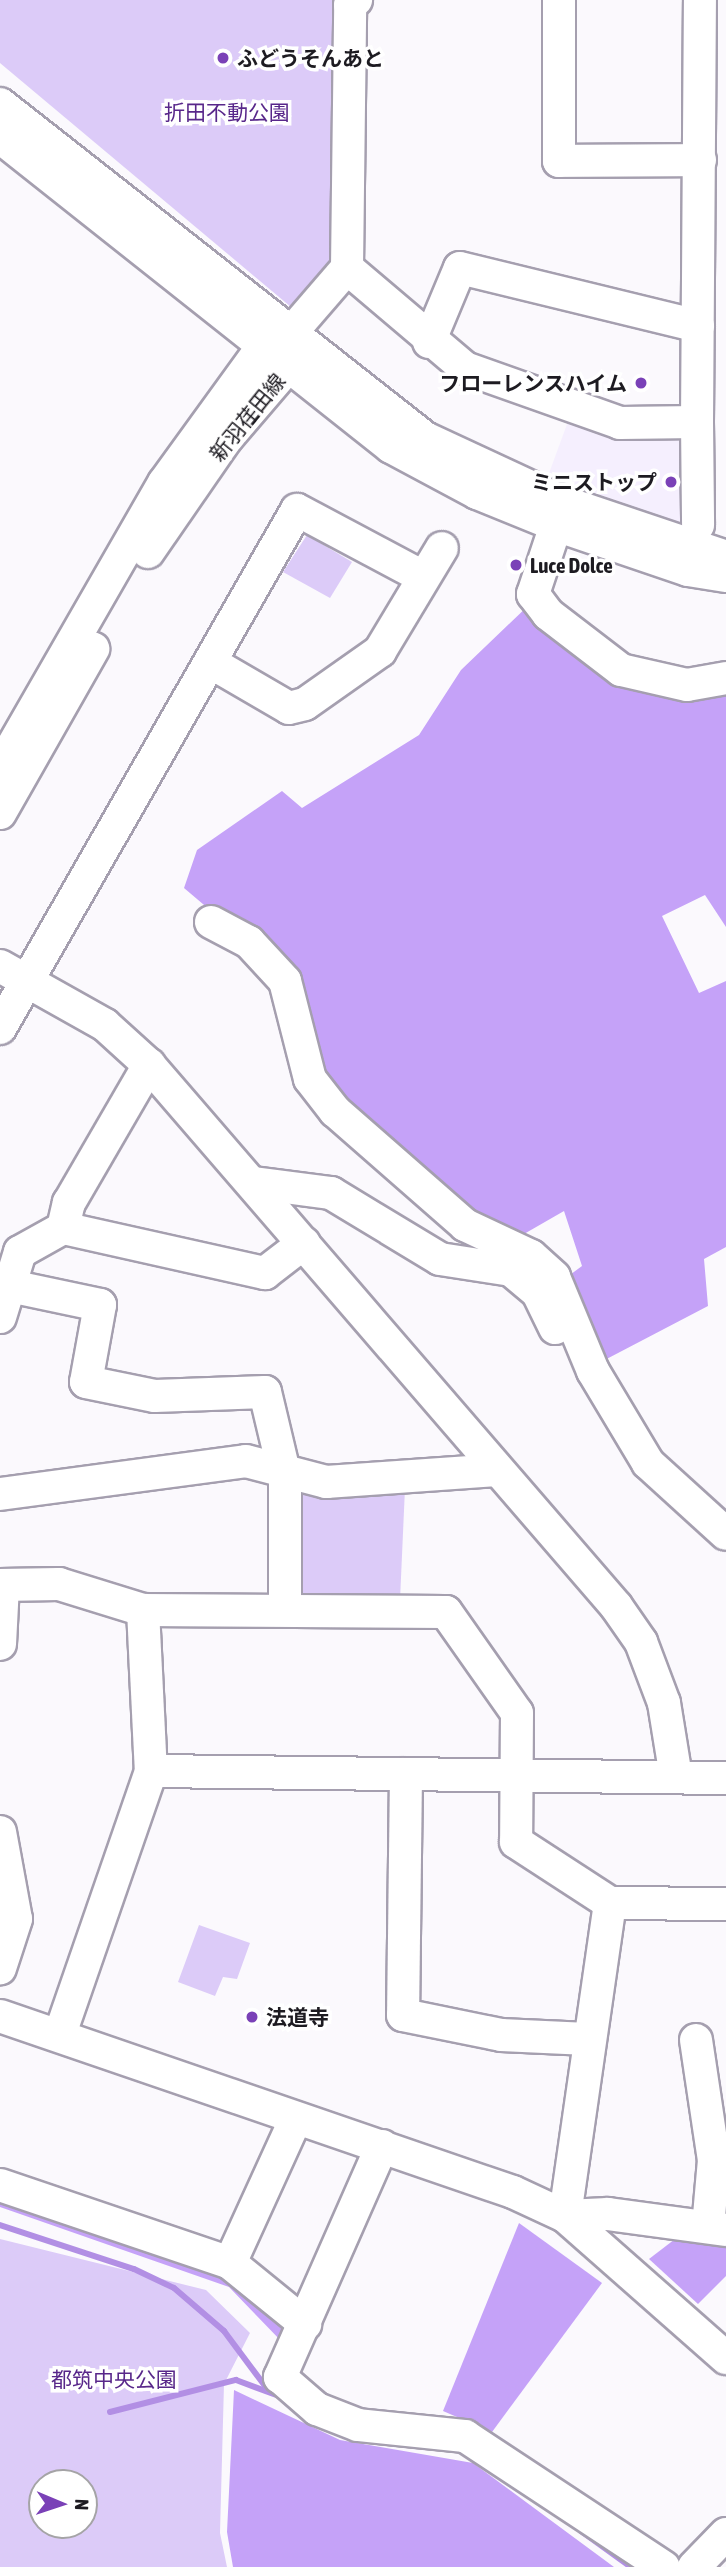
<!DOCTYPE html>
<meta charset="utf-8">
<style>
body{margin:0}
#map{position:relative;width:726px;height:2567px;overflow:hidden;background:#fbf9fd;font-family:"Asap Condensed","Noto Sans JP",sans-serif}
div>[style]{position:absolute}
.built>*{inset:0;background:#f5effe}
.green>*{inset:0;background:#dccbf8}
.forest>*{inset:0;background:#c5a2f8}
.stream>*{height:6px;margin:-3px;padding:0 3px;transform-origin:3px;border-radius:3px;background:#b28fe4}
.roads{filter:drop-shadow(2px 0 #a59faf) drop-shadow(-2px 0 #a59faf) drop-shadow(0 2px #a59faf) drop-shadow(0 -2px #a59faf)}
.minor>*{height:32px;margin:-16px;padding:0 16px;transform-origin:16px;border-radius:16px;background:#fff}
.dots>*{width:19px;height:19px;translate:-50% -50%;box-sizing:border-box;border:4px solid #fff;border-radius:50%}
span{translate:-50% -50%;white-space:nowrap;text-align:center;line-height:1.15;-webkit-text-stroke:7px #fff;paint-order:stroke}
.poi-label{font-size:21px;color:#1d1b21;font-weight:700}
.left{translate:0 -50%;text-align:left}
.right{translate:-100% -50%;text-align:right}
.park-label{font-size:21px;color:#58278a}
.street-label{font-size:21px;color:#1d1b21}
.north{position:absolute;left:28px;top:2469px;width:70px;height:70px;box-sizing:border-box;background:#fff;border:2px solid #a5a4a6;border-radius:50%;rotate:92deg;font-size:19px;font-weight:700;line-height:28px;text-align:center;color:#1d1b21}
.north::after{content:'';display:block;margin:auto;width:24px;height:32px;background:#7a41b7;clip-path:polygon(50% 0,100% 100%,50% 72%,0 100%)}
</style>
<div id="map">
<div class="built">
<i style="clip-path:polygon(570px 416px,691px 435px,694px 530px,548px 476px)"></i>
</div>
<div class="green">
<i style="clip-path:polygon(0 0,345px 0,336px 255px,291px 307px,0 63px)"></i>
<i style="clip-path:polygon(307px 535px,352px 562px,330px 598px,283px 572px)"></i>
<i style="clip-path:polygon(405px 1488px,400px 1600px,297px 1595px,299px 1490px)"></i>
<i style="clip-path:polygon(199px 1925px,250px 1943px,237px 1979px,223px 1977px,215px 1996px,178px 1982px)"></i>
<i style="clip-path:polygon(evenodd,0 2239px,206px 2290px,250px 2333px,224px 2384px,220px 2533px,227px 2567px,0 2567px,0 2239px,42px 2483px,84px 2483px,84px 2525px,42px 2525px,42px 2483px)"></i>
</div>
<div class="forest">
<i style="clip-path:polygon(531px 603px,603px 661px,726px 688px,726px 927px,705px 895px,662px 916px,699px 993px,726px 981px,726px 1247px,704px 1259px,708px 1306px,597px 1364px,563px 1280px,582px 1266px,564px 1211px,524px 1234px,474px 1213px,314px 1076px,288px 976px,184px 888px,197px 850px,282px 791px,302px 808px,419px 735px,461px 670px)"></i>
<i style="clip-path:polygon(0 2196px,230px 2274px,294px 2327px,285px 2345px,229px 2287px,0 2207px)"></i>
<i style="clip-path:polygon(519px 2223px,602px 2283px,492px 2432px,443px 2411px)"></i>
<i style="clip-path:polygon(679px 2236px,726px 2243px,726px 2276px,698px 2304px,649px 2259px)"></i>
<i style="clip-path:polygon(234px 2390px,340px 2440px,473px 2463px,614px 2567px,233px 2567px,227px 2532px)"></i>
</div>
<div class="stream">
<i style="left:0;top:2225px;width:141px;rotate:18.2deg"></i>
<i style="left:134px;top:2269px;width:44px;rotate:25.4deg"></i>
<i style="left:174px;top:2288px;width:66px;rotate:40.7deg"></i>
<i style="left:224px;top:2331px;width:69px;rotate:53.3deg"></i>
<i style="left:110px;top:2412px;width:130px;rotate:-14.3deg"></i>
<i style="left:236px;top:2380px;width:46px;rotate:20.4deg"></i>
<i style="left:581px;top:2531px;width:62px;rotate:35.8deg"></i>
</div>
<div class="roads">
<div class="minor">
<i style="left:559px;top:0;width:161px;rotate:90deg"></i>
<i style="left:559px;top:161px;width:141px;rotate:-0.4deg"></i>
<i style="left:0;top:104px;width:541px;rotate:38.16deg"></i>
<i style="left:425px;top:438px;width:152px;rotate:24.9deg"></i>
<i style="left:563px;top:502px;width:172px;rotate:18.6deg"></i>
<i style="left:0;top:137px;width:499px;rotate:38.4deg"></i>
<i style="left:391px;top:447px;width:98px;rotate:28.1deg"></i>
<i style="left:477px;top:493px;width:85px;rotate:22.1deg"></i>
<i style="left:556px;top:525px;width:139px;rotate:18.8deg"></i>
<i style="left:688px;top:570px;width:38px;rotate:9deg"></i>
<i style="left:347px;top:268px;width:155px;rotate:40.3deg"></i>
<i style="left:465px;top:368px;width:164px;rotate:19.5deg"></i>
<i style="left:620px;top:423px;width:77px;rotate:-0.7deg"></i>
<i style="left:697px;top:422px;width:422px;rotate:-89.6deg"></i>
<i style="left:429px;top:342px;width:80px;rotate:-67.3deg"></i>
<i style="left:460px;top:268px;width:245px;rotate:13.7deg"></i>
<i style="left:697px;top:422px;width:103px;rotate:89.4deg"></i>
<i style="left:556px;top:525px;width:73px;rotate:108.4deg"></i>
<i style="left:533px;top:594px;width:25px;rotate:53deg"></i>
<i style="left:548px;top:614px;width:92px;rotate:37.5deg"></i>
<i style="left:621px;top:670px;width:68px;rotate:12.8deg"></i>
<i style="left:687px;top:685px;width:40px;rotate:-10deg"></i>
<i style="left:148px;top:552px;width:137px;rotate:-55.4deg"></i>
<i style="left:226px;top:439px;width:92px;rotate:-49.4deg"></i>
<i style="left:286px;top:369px;width:19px;rotate:-84deg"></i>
<i style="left:210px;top:662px;width:91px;rotate:30.2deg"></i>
<i style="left:289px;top:708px;width:16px;rotate:-14deg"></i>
<i style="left:305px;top:704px;width:92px;rotate:-35.2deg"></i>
<i style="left:380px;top:651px;width:120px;rotate:-59deg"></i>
<i style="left:0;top:768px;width:329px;rotate:-60.1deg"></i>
<i style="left:164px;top:483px;width:165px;rotate:-54.1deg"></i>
<i style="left:261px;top:349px;width:33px;rotate:-27deg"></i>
<i style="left:290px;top:334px;width:87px;rotate:-49.2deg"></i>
<i style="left:347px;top:268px;width:263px;rotate:-89.3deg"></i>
<i style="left:350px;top:5px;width:8px;rotate:-40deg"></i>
<i style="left:0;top:813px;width:189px;rotate:-60.4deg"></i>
<i style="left:211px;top:922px;width:43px;rotate:27.8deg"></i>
<i style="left:249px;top:942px;width:53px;rotate:47.3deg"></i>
<i style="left:285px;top:981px;width:101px;rotate:75.7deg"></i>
<i style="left:310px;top:1079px;width:41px;rotate:52deg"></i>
<i style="left:335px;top:1111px;width:173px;rotate:41.2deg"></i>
<i style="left:465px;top:1225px;width:73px;rotate:25.2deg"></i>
<i style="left:531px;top:1256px;width:31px;rotate:42deg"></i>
<i style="left:554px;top:1277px;width:102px;rotate:67.5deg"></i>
<i style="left:593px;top:1371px;width:107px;rotate:59.1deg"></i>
<i style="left:648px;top:1463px;width:105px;rotate:42.3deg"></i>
<i style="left:0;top:966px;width:120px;rotate:29.3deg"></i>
<i style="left:105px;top:1025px;width:59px;rotate:42.3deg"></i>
<i style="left:149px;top:1065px;width:715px;rotate:49.2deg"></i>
<i style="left:616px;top:1606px;width:44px;rotate:55.2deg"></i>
<i style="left:641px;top:1642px;width:65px;rotate:69.3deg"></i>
<i style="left:664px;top:1703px;width:75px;rotate:80.8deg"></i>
<i style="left:0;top:1028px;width:597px;rotate:-60.17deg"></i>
<i style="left:297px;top:510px;width:143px;rotate:28deg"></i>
<i style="left:254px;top:1183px;width:78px;rotate:7.4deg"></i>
<i style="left:331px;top:1193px;width:127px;rotate:31.2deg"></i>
<i style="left:440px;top:1259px;width:72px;rotate:8.8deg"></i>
<i style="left:511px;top:1270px;width:35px;rotate:40deg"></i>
<i style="left:538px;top:1293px;width:39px;rotate:64deg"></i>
<i style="left:63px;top:1228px;width:207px;rotate:12.6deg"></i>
<i style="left:265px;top:1273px;width:49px;rotate:-37.6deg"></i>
<i style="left:10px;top:1286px;width:92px;rotate:11.9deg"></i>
<i style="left:100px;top:1305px;width:78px;rotate:100.3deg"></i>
<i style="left:86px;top:1382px;width:70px;rotate:11.5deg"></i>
<i style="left:155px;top:1396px;width:110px;rotate:-2.1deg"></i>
<i style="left:265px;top:1392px;width:86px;rotate:76.6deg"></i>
<i style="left:285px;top:1476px;width:134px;rotate:90deg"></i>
<i style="left:0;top:1317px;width:68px;rotate:-72.9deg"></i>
<i style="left:20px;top:1252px;width:49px;rotate:-29.2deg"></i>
<i style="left:63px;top:1228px;width:26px;rotate:-77deg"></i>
<i style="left:69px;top:1203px;width:160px;rotate:-59.9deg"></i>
<i style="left:0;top:1494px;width:248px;rotate:-7.6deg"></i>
<i style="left:246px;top:1461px;width:83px;rotate:14.7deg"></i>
<i style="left:326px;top:1482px;width:172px;rotate:-4deg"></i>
<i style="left:0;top:1585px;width:59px;rotate:-1deg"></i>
<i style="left:59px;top:1584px;width:88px;rotate:17.2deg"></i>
<i style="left:143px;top:1610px;width:303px;rotate:0.4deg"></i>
<i style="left:446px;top:1612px;width:123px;rotate:54.9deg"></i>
<i style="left:517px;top:1713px;width:129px;rotate:90.4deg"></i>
<i style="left:516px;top:1842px;width:112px;rotate:33deg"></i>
<i style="left:610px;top:1903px;width:316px;rotate:98.2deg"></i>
<i style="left:565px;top:2216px;width:43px;rotate:-2.7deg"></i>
<i style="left:608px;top:2214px;width:119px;rotate:7.7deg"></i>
<i style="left:143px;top:1610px;width:161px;rotate:87.2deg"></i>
<i style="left:0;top:1644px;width:59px;rotate:-87.1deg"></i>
<i style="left:406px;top:1774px;width:241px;rotate:90.7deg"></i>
<i style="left:403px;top:2015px;width:100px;rotate:11.5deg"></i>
<i style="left:501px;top:2035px;width:87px;rotate:2.6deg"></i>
<i style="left:0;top:1832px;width:88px;rotate:79.6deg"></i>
<i style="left:16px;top:1919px;width:52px;rotate:108.1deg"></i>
<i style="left:610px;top:1903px;width:116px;rotate:0.5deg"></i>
<i style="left:0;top:2016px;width:542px;rotate:18.94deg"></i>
<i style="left:513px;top:2192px;width:57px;rotate:24.8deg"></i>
<i style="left:565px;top:2216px;width:215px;rotate:41.4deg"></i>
<i style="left:60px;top:2034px;width:278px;rotate:-70.9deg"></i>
<i style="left:151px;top:1771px;width:575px;rotate:0.7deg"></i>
<i style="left:696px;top:2040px;width:121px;rotate:81.5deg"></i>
<i style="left:714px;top:2160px;width:67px;rotate:95.1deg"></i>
<i style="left:382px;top:2146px;width:253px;rotate:113.8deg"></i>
<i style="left:280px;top:2377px;width:49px;rotate:40.9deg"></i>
<i style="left:317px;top:2409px;width:44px;rotate:21.3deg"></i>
<i style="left:358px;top:2425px;width:108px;rotate:5.9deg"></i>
<i style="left:465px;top:2436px;width:238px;rotate:33.4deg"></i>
<i style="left:0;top:2185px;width:243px;rotate:18.7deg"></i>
<i style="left:230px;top:2263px;width:159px;rotate:-65.5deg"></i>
<i style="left:230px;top:2263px;width:97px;rotate:39.1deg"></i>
<i style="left:694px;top:2567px;width:46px;rotate:-45.9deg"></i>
</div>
</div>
<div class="dots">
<i style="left:223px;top:58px;background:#7a41b7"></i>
<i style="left:641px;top:383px;background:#7a41b7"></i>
<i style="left:671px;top:482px;background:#7a41b7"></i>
<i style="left:516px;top:565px;background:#7a41b7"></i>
<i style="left:252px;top:2017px;background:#7a41b7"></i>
</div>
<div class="poi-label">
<span class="left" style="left:237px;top:58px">ふどうそんあと</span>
<span class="right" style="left:627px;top:383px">フローレンスハイム</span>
<span class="right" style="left:657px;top:482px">ミニストップ</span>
<span class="left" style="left:530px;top:565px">Luce Dolce</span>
<span class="left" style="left:266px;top:2017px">法道寺</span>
</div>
<div class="park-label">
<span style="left:227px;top:112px">折田不動公園</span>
<span style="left:114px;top:2379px">都筑中央公園</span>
</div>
<div class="street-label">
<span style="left:247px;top:417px;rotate:-51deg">新羽荏田線</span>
</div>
<div class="north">N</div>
</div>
